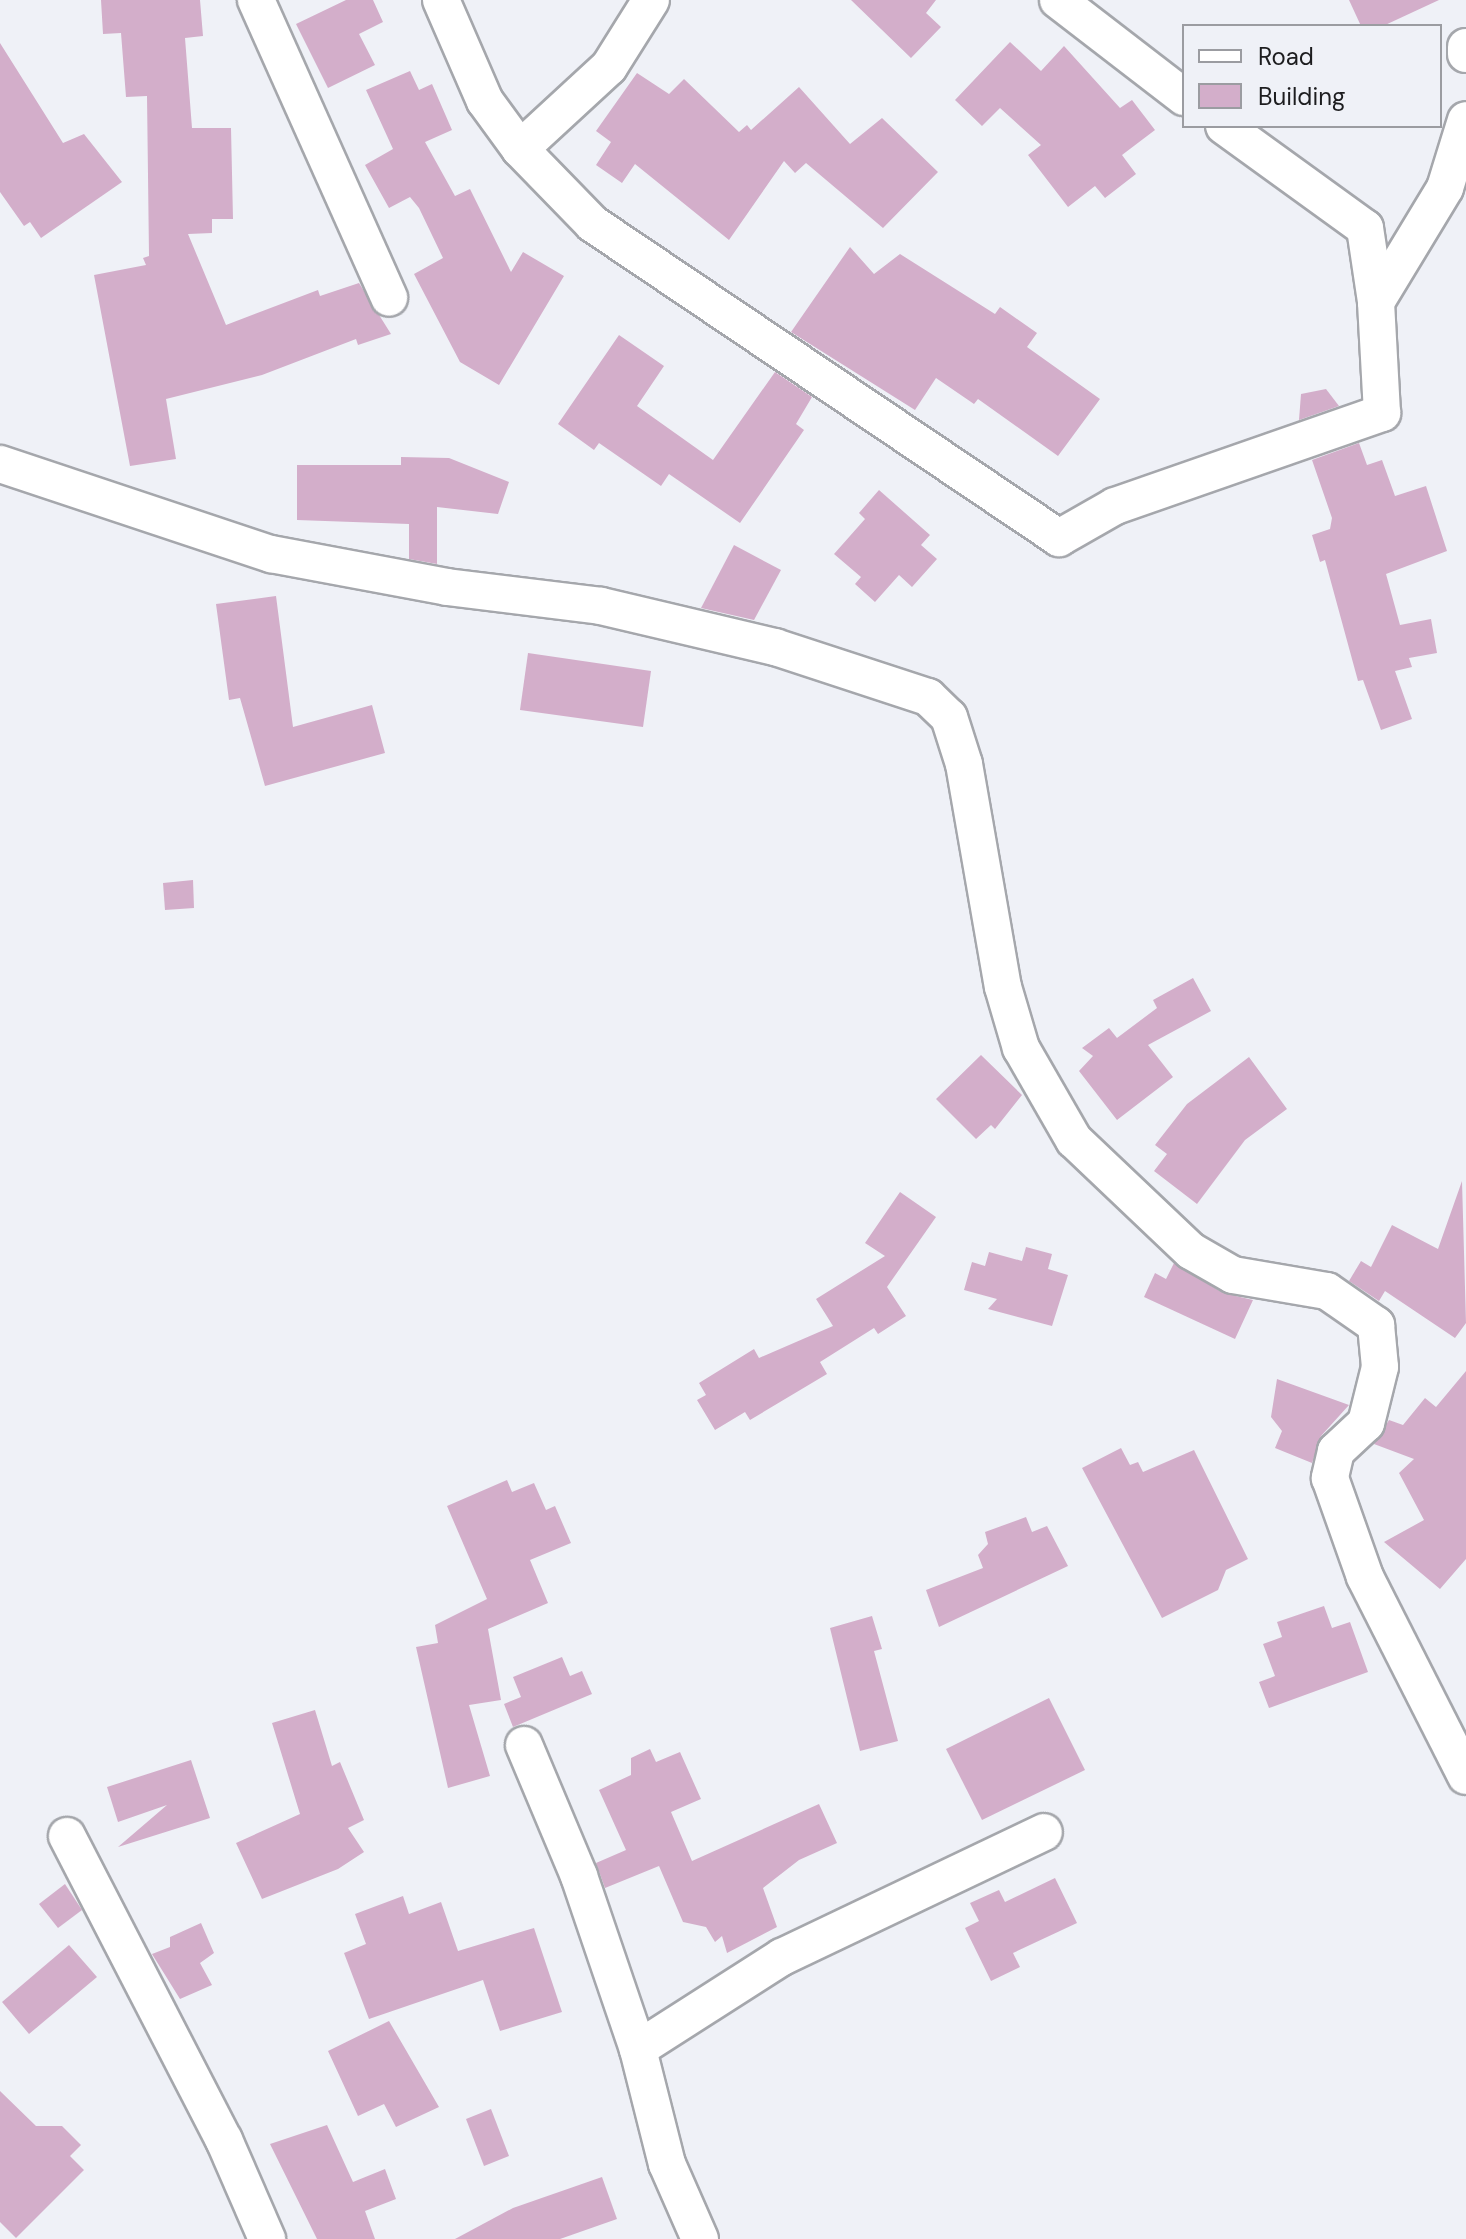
<!DOCTYPE html>
<style>
body{margin:0}
#map{position:relative;width:1466px;height:2239px;overflow:hidden;background:#eff1f7;font-family:"DM Sans",sans-serif}
div>[style]{position:absolute}
.building>*{inset:0;background:#d3aeca}
.roads{filter:drop-shadow(2px 0 #a5a7ac) drop-shadow(-2px 0 #a5a7ac) drop-shadow(0 2px #a5a7ac) drop-shadow(0 -2px #a5a7ac)}
.minor>*{height:36px;margin:-18px;padding:0 18px;transform-origin:18px;border-radius:18px;background:#fff}
span{translate:-50% -50%;white-space:nowrap;text-align:center;line-height:1.15;-webkit-text-stroke:6px #eff1f7;paint-order:stroke}
.legend{position:absolute;left:1182px;top:24px;width:260px;height:104px;box-sizing:border-box;background:#eff1f7;border:2px solid #9b9ca1;margin:0;padding:10px 14px;list-style:none;font-size:24px;color:#1d1d1f}
.legend li{display:flex;align-items:center;gap:16px;height:40px}
.legend b{width:40px;border:2px solid #9b9ca1}
</style>
<div id="map">
<div class="building">
<i style="clip-path:polygon(101px 0,200px 0,203px 36px,185px 38px,192px 128px,231px 128px,233px 219px,212px 219px,212px 233px,188px 234px,226px 325px,318px 290px,320px 296px,359px 283px,391px 334px,358px 345px,356px 339px,262px 375px,166px 399px,176px 459px,130px 466px,94px 275px,146px 265px,143px 258px,149px 256px,147px 96px,126px 97px,121px 33px,103px 34px)"></i>
<i style="clip-path:polygon(346px 0,373px 0,383px 22px,359px 34px,375px 65px,328px 88px,296px 24px)"></i>
<i style="clip-path:polygon(851px 0,936px 0,926px 13px,941px 27px,911px 58px)"></i>
<i style="clip-path:polygon(1349px 0,1439px 0,1383px 26px,1361px 26px)"></i>
<i style="clip-path:polygon(1010px 42px,1041px 71px,1064px 46px,1120px 108px,1132px 100px,1155px 130px,1122px 155px,1136px 174px,1105px 198px,1095px 186px,1068px 207px,1028px 155px,1041px 145px,1000px 108px,982px 126px,955px 100px)"></i>
<i style="clip-path:polygon(0 43px,63px 143px,84px 134px,122px 182px,41px 238px,30px 222px,24px 226px,0 192px)"></i>
<i style="clip-path:polygon(410px 71px,419px 90px,432px 84px,452px 130px,425px 142px,455px 196px,470px 189px,511px 272px,523px 252px,564px 276px,499px 385px,460px 362px,414px 274px,443px 258px,419px 208px,410px 197px,389px 208px,365px 165px,393px 149px,366px 90px)"></i>
<i style="clip-path:polygon(637px 73px,669px 94px,684px 79px,739px 132px,747px 125px,751px 130px,799px 87px,850px 144px,882px 118px,938px 172px,883px 228px,806px 163px,795px 173px,784px 161px,729px 240px,635px 164px,622px 183px,596px 165px,611px 142px,596px 131px)"></i>
<i style="clip-path:polygon(850px 247px,874px 274px,900px 254px,995px 314px,1000px 307px,1037px 333px,1027px 347px,1100px 399px,1058px 456px,978px 399px,974px 404px,936px 378px,915px 410px,791px 332px)"></i>
<i style="clip-path:polygon(619px 335px,664px 366px,637px 406px,713px 460px,775px 372px,812px 397px,796px 424px,804px 430px,740px 523px,669px 474px,661px 486px,599px 443px,594px 450px,558px 424px)"></i>
<i style="clip-path:polygon(1326px 389px,1339px 406px,1299px 420px,1301px 394px)"></i>
<i style="clip-path:polygon(1359px 443px,1367px 465px,1382px 460px,1395px 496px,1426px 486px,1447px 551px,1386px 574px,1400px 625px,1431px 619px,1437px 653px,1409px 658px,1412px 667px,1395px 671px,1412px 719px,1381px 730px,1363px 680px,1358px 681px,1325px 560px,1320px 562px,1312px 535px,1330px 529px,1332px 518px,1312px 460px)"></i>
<i style="clip-path:polygon(401px 457px,449px 458px,509px 482px,498px 514px,437px 507px,437px 564px,409px 559px,409px 524px,297px 520px,297px 465px,401px 465px)"></i>
<i style="clip-path:polygon(879px 490px,930px 535px,921px 545px,937px 559px,912px 587px,899px 575px,875px 602px,855px 584px,861px 577px,834px 554px,865px 519px,859px 513px)"></i>
<i style="clip-path:polygon(734px 545px,781px 570px,754px 620px,701px 608px)"></i>
<i style="clip-path:polygon(276px 596px,293px 727px,372px 705px,385px 753px,265px 786px,240px 698px,229px 700px,216px 604px)"></i>
<i style="clip-path:polygon(528px 653px,651px 671px,643px 727px,520px 710px)"></i>
<i style="clip-path:polygon(193px 880px,194px 908px,165px 910px,163px 883px)"></i>
<i style="clip-path:polygon(1193px 978px,1211px 1011px,1148px 1045px,1173px 1077px,1117px 1120px,1079px 1071px,1093px 1056px,1082px 1048px,1109px 1028px,1117px 1038px,1157px 1008px,1153px 1000px)"></i>
<i style="clip-path:polygon(981px 1055px,1022px 1095px,995px 1129px,991px 1125px,976px 1139px,936px 1099px)"></i>
<i style="clip-path:polygon(1249px 1057px,1287px 1109px,1245px 1140px,1197px 1204px,1154px 1171px,1167px 1154px,1155px 1145px,1187px 1104px)"></i>
<i style="clip-path:polygon(1462px 1181px,1466px 1323px,1455px 1338px,1385px 1291px,1379px 1301px,1349px 1281px,1361px 1261px,1371px 1267px,1392px 1225px,1438px 1249px)"></i>
<i style="clip-path:polygon(900px 1192px,936px 1217px,887px 1287px,906px 1316px,878px 1334px,874px 1328px,820px 1362px,827px 1374px,750px 1420px,745px 1412px,715px 1430px,697px 1400px,706px 1395px,699px 1383px,754px 1349px,759px 1358px,833px 1326px,816px 1299px,885px 1256px,865px 1243px)"></i>
<i style="clip-path:polygon(1026px 1247px,1052px 1254px,1048px 1269px,1068px 1275px,1052px 1326px,988px 1309px,997px 1299px,964px 1290px,972px 1262px,985px 1266px,989px 1252px,1022px 1261px)"></i>
<i style="clip-path:polygon(1174px 1263px,1223px 1293px,1253px 1300px,1235px 1339px,1144px 1297px,1155px 1273px,1166px 1279px)"></i>
<i style="clip-path:polygon(1466px 1371px,1466px 1559px,1440px 1589px,1384px 1542px,1424px 1520px,1399px 1473px,1414px 1459px,1374px 1444px,1389px 1420px,1403px 1425px,1425px 1398px,1436px 1407px)"></i>
<i style="clip-path:polygon(1277px 1379px,1349px 1405px,1321px 1436px,1312px 1463px,1275px 1448px,1282px 1431px,1271px 1417px)"></i>
<i style="clip-path:polygon(1121px 1448px,1130px 1465px,1138px 1462px,1143px 1472px,1194px 1450px,1248px 1559px,1226px 1570px,1218px 1590px,1162px 1618px,1082px 1468px)"></i>
<i style="clip-path:polygon(507px 1480px,512px 1492px,534px 1483px,546px 1510px,555px 1506px,571px 1543px,530px 1560px,548px 1603px,488px 1629px,501px 1700px,469px 1705px,490px 1776px,448px 1788px,416px 1647px,438px 1643px,435px 1625px,487px 1599px,447px 1506px)"></i>
<i style="clip-path:polygon(1026px 1517px,1032px 1532px,1047px 1526px,1068px 1566px,939px 1627px,926px 1590px,983px 1568px,978px 1555px,988px 1544px,985px 1532px)"></i>
<i style="clip-path:polygon(1324px 1606px,1332px 1628px,1350px 1622px,1368px 1672px,1269px 1708px,1259px 1682px,1275px 1676px,1263px 1644px,1282px 1637px,1277px 1622px)"></i>
<i style="clip-path:polygon(872px 1616px,882px 1649px,874px 1651px,898px 1741px,860px 1751px,830px 1628px)"></i>
<i style="clip-path:polygon(562px 1657px,570px 1676px,582px 1671px,592px 1694px,513px 1727px,504px 1704px,521px 1697px,513px 1677px)"></i>
<i style="clip-path:polygon(1049px 1698px,1085px 1770px,982px 1820px,946px 1749px)"></i>
<i style="clip-path:polygon(315px 1710px,332px 1766px,340px 1762px,364px 1820px,348px 1828px,364px 1852px,338px 1869px,262px 1899px,236px 1843px,300px 1814px,272px 1723px)"></i>
<i style="clip-path:polygon(650px 1749px,656px 1762px,680px 1752px,701px 1799px,671px 1812px,692px 1861px,819px 1804px,837px 1843px,799px 1860px,763px 1888px,777px 1927px,727px 1953px,722px 1936px,715px 1942px,706px 1927px,683px 1922px,659px 1866px,605px 1888px,596px 1863px,626px 1850px,599px 1790px,631px 1775px,631px 1758px)"></i>
<i style="clip-path:polygon(191px 1760px,210px 1818px,118px 1847px,167px 1805px,118px 1822px,107px 1787px)"></i>
<i style="clip-path:polygon(1055px 1878px,1077px 1923px,1013px 1953px,1020px 1967px,991px 1981px,965px 1928px,979px 1921px,970px 1903px,999px 1890px,1005px 1902px)"></i>
<i style="clip-path:polygon(65px 1884px,82px 1910px,58px 1928px,39px 1904px)"></i>
<i style="clip-path:polygon(403px 1896px,409px 1914px,441px 1902px,458px 1951px,534px 1928px,562px 2012px,500px 2031px,483px 1980px,369px 2019px,344px 1953px,366px 1944px,355px 1914px)"></i>
<i style="clip-path:polygon(201px 1923px,214px 1953px,200px 1963px,212px 1985px,180px 1999px,152px 1954px,170px 1947px,170px 1937px)"></i>
<i style="clip-path:polygon(69px 1945px,97px 1977px,29px 2034px,2px 2002px)"></i>
<i style="clip-path:polygon(389px 2021px,439px 2107px,396px 2127px,384px 2104px,358px 2116px,328px 2051px)"></i>
<i style="clip-path:polygon(0 2091px,36px 2126px,62px 2126px,81px 2145px,70px 2156px,84px 2170px,16px 2238px,0 2222px)"></i>
<i style="clip-path:polygon(491px 2109px,509px 2156px,484px 2166px,466px 2119px)"></i>
<i style="clip-path:polygon(327px 2125px,353px 2182px,385px 2169px,396px 2199px,365px 2211px,375px 2239px,317px 2239px,270px 2144px)"></i>
<i style="clip-path:polygon(602px 2177px,617px 2219px,560px 2239px,455px 2239px,513px 2208px)"></i>
</div>
<div class="roads">
<div class="minor">
<i style="left:256px;top:0;width:326px;rotate:65.9deg"></i>
<i style="left:441px;top:0;width:110px;rotate:66.5deg"></i>
<i style="left:485px;top:101px;width:59px;rotate:53.9deg"></i>
<i style="left:520px;top:149px;width:105px;rotate:45.8deg"></i>
<i style="left:593px;top:224px;width:562px;rotate:33.97deg"></i>
<i style="left:1059px;top:538px;width:64px;rotate:-29.7deg"></i>
<i style="left:1115px;top:506px;width:283px;rotate:-19.2deg"></i>
<i style="left:1382px;top:413px;width:111px;rotate:-93.1deg"></i>
<i style="left:1376px;top:302px;width:133px;rotate:-58.8deg"></i>
<i style="left:1445px;top:188px;width:71px;rotate:-72.8deg"></i>
<i style="left:1058px;top:0;width:159px;rotate:37.6deg"></i>
<i style="left:1466px;top:47px;width:7px;rotate:90deg"></i>
<i style="left:1224px;top:126px;width:174px;rotate:35.9deg"></i>
<i style="left:1365px;top:228px;width:75px;rotate:81.5deg"></i>
<i style="left:520px;top:149px;width:121px;rotate:-42.7deg"></i>
<i style="left:609px;top:67px;width:79px;rotate:-57.9deg"></i>
<i style="left:0;top:464px;width:286px;rotate:18.4deg"></i>
<i style="left:271px;top:554px;width:179px;rotate:10.6deg"></i>
<i style="left:447px;top:587px;width:155px;rotate:7deg"></i>
<i style="left:601px;top:606px;width:179px;rotate:13.3deg"></i>
<i style="left:775px;top:647px;width:161px;rotate:18.1deg"></i>
<i style="left:928px;top:697px;width:29px;rotate:44deg"></i>
<i style="left:949px;top:717px;width:49px;rotate:72.3deg"></i>
<i style="left:964px;top:764px;width:226px;rotate:80.1deg"></i>
<i style="left:1003px;top:987px;width:64px;rotate:73.6deg"></i>
<i style="left:1021px;top:1048px;width:106px;rotate:60.1deg"></i>
<i style="left:1074px;top:1140px;width:161px;rotate:43.5deg"></i>
<i style="left:1191px;top:1251px;width:48px;rotate:29.7deg"></i>
<i style="left:1233px;top:1275px;width:95px;rotate:9.7deg"></i>
<i style="left:1327px;top:1291px;width:60px;rotate:34.8deg"></i>
<i style="left:1376px;top:1325px;width:42px;rotate:84.6deg"></i>
<i style="left:1380px;top:1367px;width:58px;rotate:104deg"></i>
<i style="left:1366px;top:1423px;width:41px;rotate:137deg"></i>
<i style="left:1336px;top:1451px;width:28px;rotate:103deg"></i>
<i style="left:1330px;top:1478px;width:105px;rotate:70.5deg"></i>
<i style="left:1365px;top:1577px;width:223px;rotate:63.1deg"></i>
<i style="left:524px;top:1745px;width:142px;rotate:67.2deg"></i>
<i style="left:579px;top:1876px;width:183px;rotate:71.2deg"></i>
<i style="left:67px;top:1836px;width:342px;rotate:62.7deg"></i>
<i style="left:224px;top:2140px;width:108px;rotate:66.5deg"></i>
<i style="left:700px;top:2239px;width:82px;rotate:-113.7deg"></i>
<i style="left:667px;top:2164px;width:119px;rotate:-104.2deg"></i>
<i style="left:638px;top:2049px;width:171px;rotate:-32.6deg"></i>
<i style="left:782px;top:1957px;width:290px;rotate:-25.5deg"></i>
</div>
</div>
<ul class="legend">
<li><b style="height:10px;background:#fff"></b>Road</li>
<li><b style="height:22px;background:#d3aeca"></b>Building</li>
</ul>
</div>
